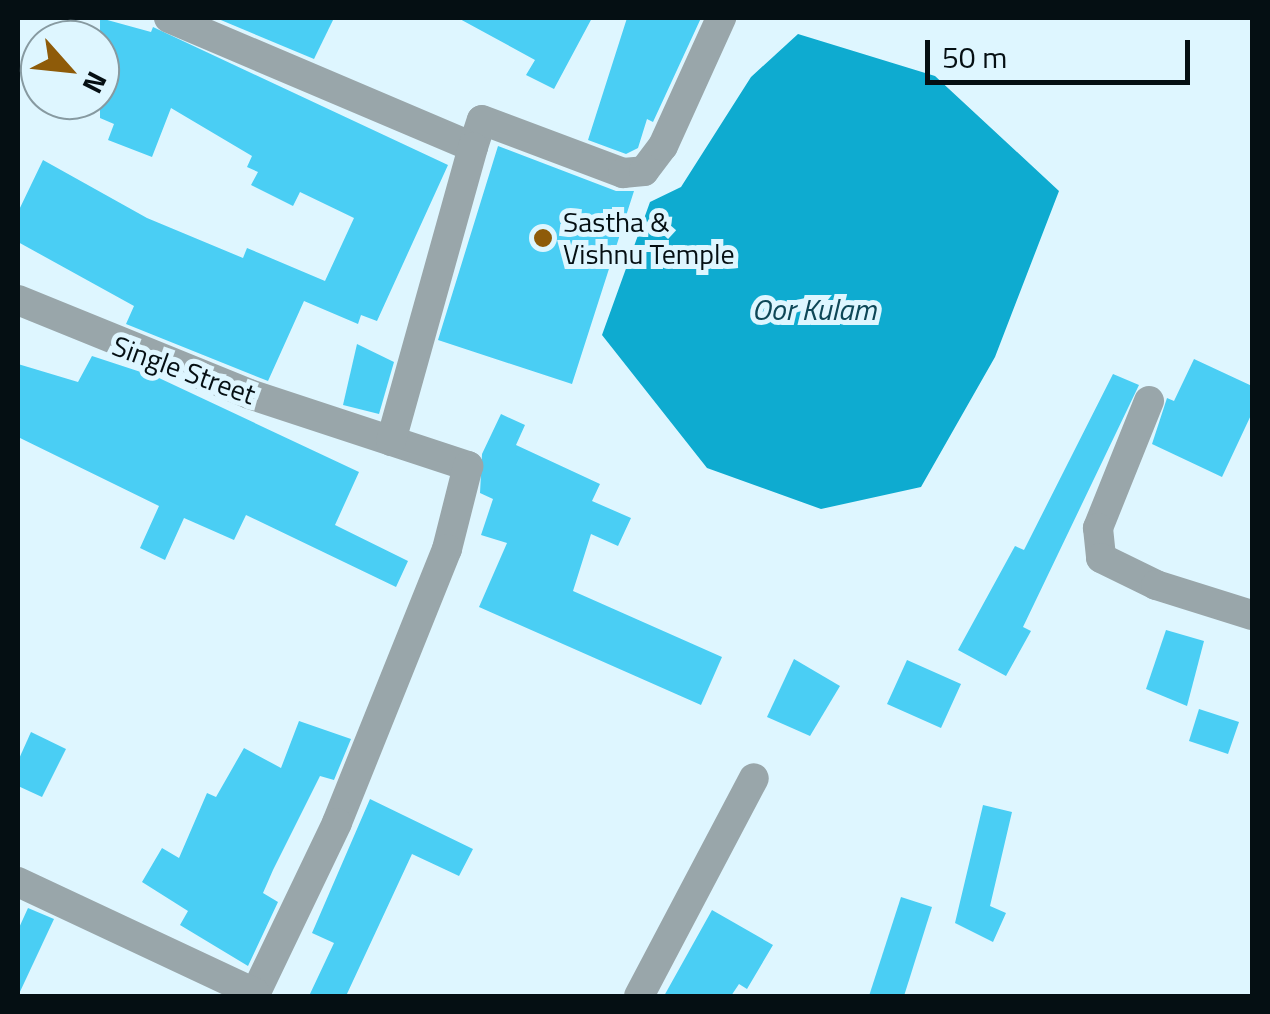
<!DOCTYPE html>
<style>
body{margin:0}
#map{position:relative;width:1270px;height:1014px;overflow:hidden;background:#def6ff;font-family:"Titillium Web",sans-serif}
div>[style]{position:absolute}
.water>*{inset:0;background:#0eabd0}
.building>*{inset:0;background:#4acef4}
.street>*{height:30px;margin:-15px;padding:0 15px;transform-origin:15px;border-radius:15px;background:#99a6aa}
.dots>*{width:28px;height:28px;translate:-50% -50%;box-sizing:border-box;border:5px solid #def6ff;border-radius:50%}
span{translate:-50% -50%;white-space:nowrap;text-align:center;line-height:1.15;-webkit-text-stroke:10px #def6ff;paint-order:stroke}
.poi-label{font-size:28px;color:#050f13}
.left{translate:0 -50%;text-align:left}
.street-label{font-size:28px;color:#050f13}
.water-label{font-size:30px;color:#0e4757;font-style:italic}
.frame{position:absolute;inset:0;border:20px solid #050f13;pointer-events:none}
.north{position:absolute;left:20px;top:20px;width:100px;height:100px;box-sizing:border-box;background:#def6ff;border:2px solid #879aa1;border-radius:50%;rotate:117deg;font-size:28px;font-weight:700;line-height:40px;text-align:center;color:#050f13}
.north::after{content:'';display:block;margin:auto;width:35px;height:45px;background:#8e5b09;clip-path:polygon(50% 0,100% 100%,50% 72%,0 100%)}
.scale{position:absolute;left:925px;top:40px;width:265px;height:45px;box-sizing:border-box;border:5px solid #050f13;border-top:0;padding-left:12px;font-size:30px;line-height:35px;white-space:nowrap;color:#050f13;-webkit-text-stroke:8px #def6ff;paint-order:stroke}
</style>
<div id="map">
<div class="water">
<i style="clip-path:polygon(798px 34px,935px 76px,1059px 191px,995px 357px,921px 487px,821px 509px,707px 468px,602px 335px,650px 202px,681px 187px,751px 77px)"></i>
</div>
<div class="building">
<i style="clip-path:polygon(100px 18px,151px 32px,153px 27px,448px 165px,377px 321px,361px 315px,358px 324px,304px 301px,268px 381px,126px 324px,134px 306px,18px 242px,18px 212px,43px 160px,147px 218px,243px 258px,247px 248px,325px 281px,354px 218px,300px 192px,293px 206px,251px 185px,258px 172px,247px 167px,252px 156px,171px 108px,152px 157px,108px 140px,114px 124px,100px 118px)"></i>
<i style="clip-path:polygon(216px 18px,334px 18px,314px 59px)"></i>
<i style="clip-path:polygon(458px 18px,592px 18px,554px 89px,526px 75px,535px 60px)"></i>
<i style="clip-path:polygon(627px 18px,701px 18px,653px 122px,647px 119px,638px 148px,626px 154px,588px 140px)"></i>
<i style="clip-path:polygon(498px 146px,616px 191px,634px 191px,572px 384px,438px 340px)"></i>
<i style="clip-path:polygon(357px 344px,394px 362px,379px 414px,343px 405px)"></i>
<i style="clip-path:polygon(92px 356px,159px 378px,359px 472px,335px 525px,408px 561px,396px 587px,246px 515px,234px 540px,184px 518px,165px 560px,140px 548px,159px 506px,18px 437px,18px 364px,78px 382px)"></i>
<i style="clip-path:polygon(1194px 359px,1252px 386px,1252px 413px,1222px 477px,1152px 444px,1167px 398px,1174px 401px)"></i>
<i style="clip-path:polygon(1113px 374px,1139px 385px,1023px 627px,1031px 631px,1006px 676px,958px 650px,1015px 546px,1024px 550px)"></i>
<i style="clip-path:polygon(501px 414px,525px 425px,516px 445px,600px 484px,592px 501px,631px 518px,618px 546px,591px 534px,573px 591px,722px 657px,701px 705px,479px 607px,507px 543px,481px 535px,493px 499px,480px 493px,482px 454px)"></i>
<i style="clip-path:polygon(1166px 630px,1204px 641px,1187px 706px,1146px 689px)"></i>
<i style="clip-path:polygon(794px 659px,840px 686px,810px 736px,767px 717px)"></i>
<i style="clip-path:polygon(907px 660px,961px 684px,941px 728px,887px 704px)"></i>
<i style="clip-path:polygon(1199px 709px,1239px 722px,1228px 754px,1189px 741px)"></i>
<i style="clip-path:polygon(299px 721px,351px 739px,334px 780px,320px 776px,273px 870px,263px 893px,278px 902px,248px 966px,180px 925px,188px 911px,142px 882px,162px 848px,179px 858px,207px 793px,216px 797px,244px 748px,281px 768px)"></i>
<i style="clip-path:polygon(31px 732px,66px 749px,42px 797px,18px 786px,18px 761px)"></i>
<i style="clip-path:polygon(370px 799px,473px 849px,459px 876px,412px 854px,346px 996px,309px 996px,334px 943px,312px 933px)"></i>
<i style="clip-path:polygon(983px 805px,1012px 812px,990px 906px,1006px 913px,993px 942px,955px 923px)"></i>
<i style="clip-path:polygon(901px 897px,932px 907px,904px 996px,869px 996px)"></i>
<i style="clip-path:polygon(28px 908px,54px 919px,18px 996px,18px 930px)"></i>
<i style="clip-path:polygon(712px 910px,773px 945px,747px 989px,739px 984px,731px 996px,664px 996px)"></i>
</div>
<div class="street">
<i style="left:169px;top:18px;width:330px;rotate:23deg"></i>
<i style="left:473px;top:147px;width:28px;rotate:-72deg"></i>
<i style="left:482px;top:120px;width:151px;rotate:20.6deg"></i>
<i style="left:623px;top:173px;width:21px;rotate:-5deg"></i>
<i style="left:644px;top:171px;width:31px;rotate:-53deg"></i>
<i style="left:663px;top:146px;width:141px;rotate:-65.6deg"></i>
<i style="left:18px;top:300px;width:249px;rotate:22.1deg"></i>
<i style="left:249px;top:394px;width:231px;rotate:18.2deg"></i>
<i style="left:468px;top:466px;width:86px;rotate:104.2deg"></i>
<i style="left:447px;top:549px;width:295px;rotate:111.9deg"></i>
<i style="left:337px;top:823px;width:192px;rotate:115.6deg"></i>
<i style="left:1149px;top:401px;width:137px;rotate:111.9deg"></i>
<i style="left:1098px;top:528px;width:30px;rotate:84deg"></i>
<i style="left:1101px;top:558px;width:61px;rotate:26.1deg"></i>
<i style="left:1156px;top:585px;width:101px;rotate:17.4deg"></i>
<i style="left:391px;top:441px;width:305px;rotate:-74.4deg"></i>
<i style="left:18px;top:882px;width:262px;rotate:25.1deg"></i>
<i style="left:639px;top:996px;width:246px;rotate:-62.2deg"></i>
</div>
<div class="dots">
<i style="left:543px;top:238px;background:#8e5b09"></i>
</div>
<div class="poi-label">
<span class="left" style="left:563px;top:238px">Sastha &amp;<br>Vishnu Temple</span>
</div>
<div class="street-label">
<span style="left:184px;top:370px;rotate:20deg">Single Street</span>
</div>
<div class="water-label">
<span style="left:814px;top:309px">Oor Kulam</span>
</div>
<div class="frame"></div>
<div class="north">N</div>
<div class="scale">50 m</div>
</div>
